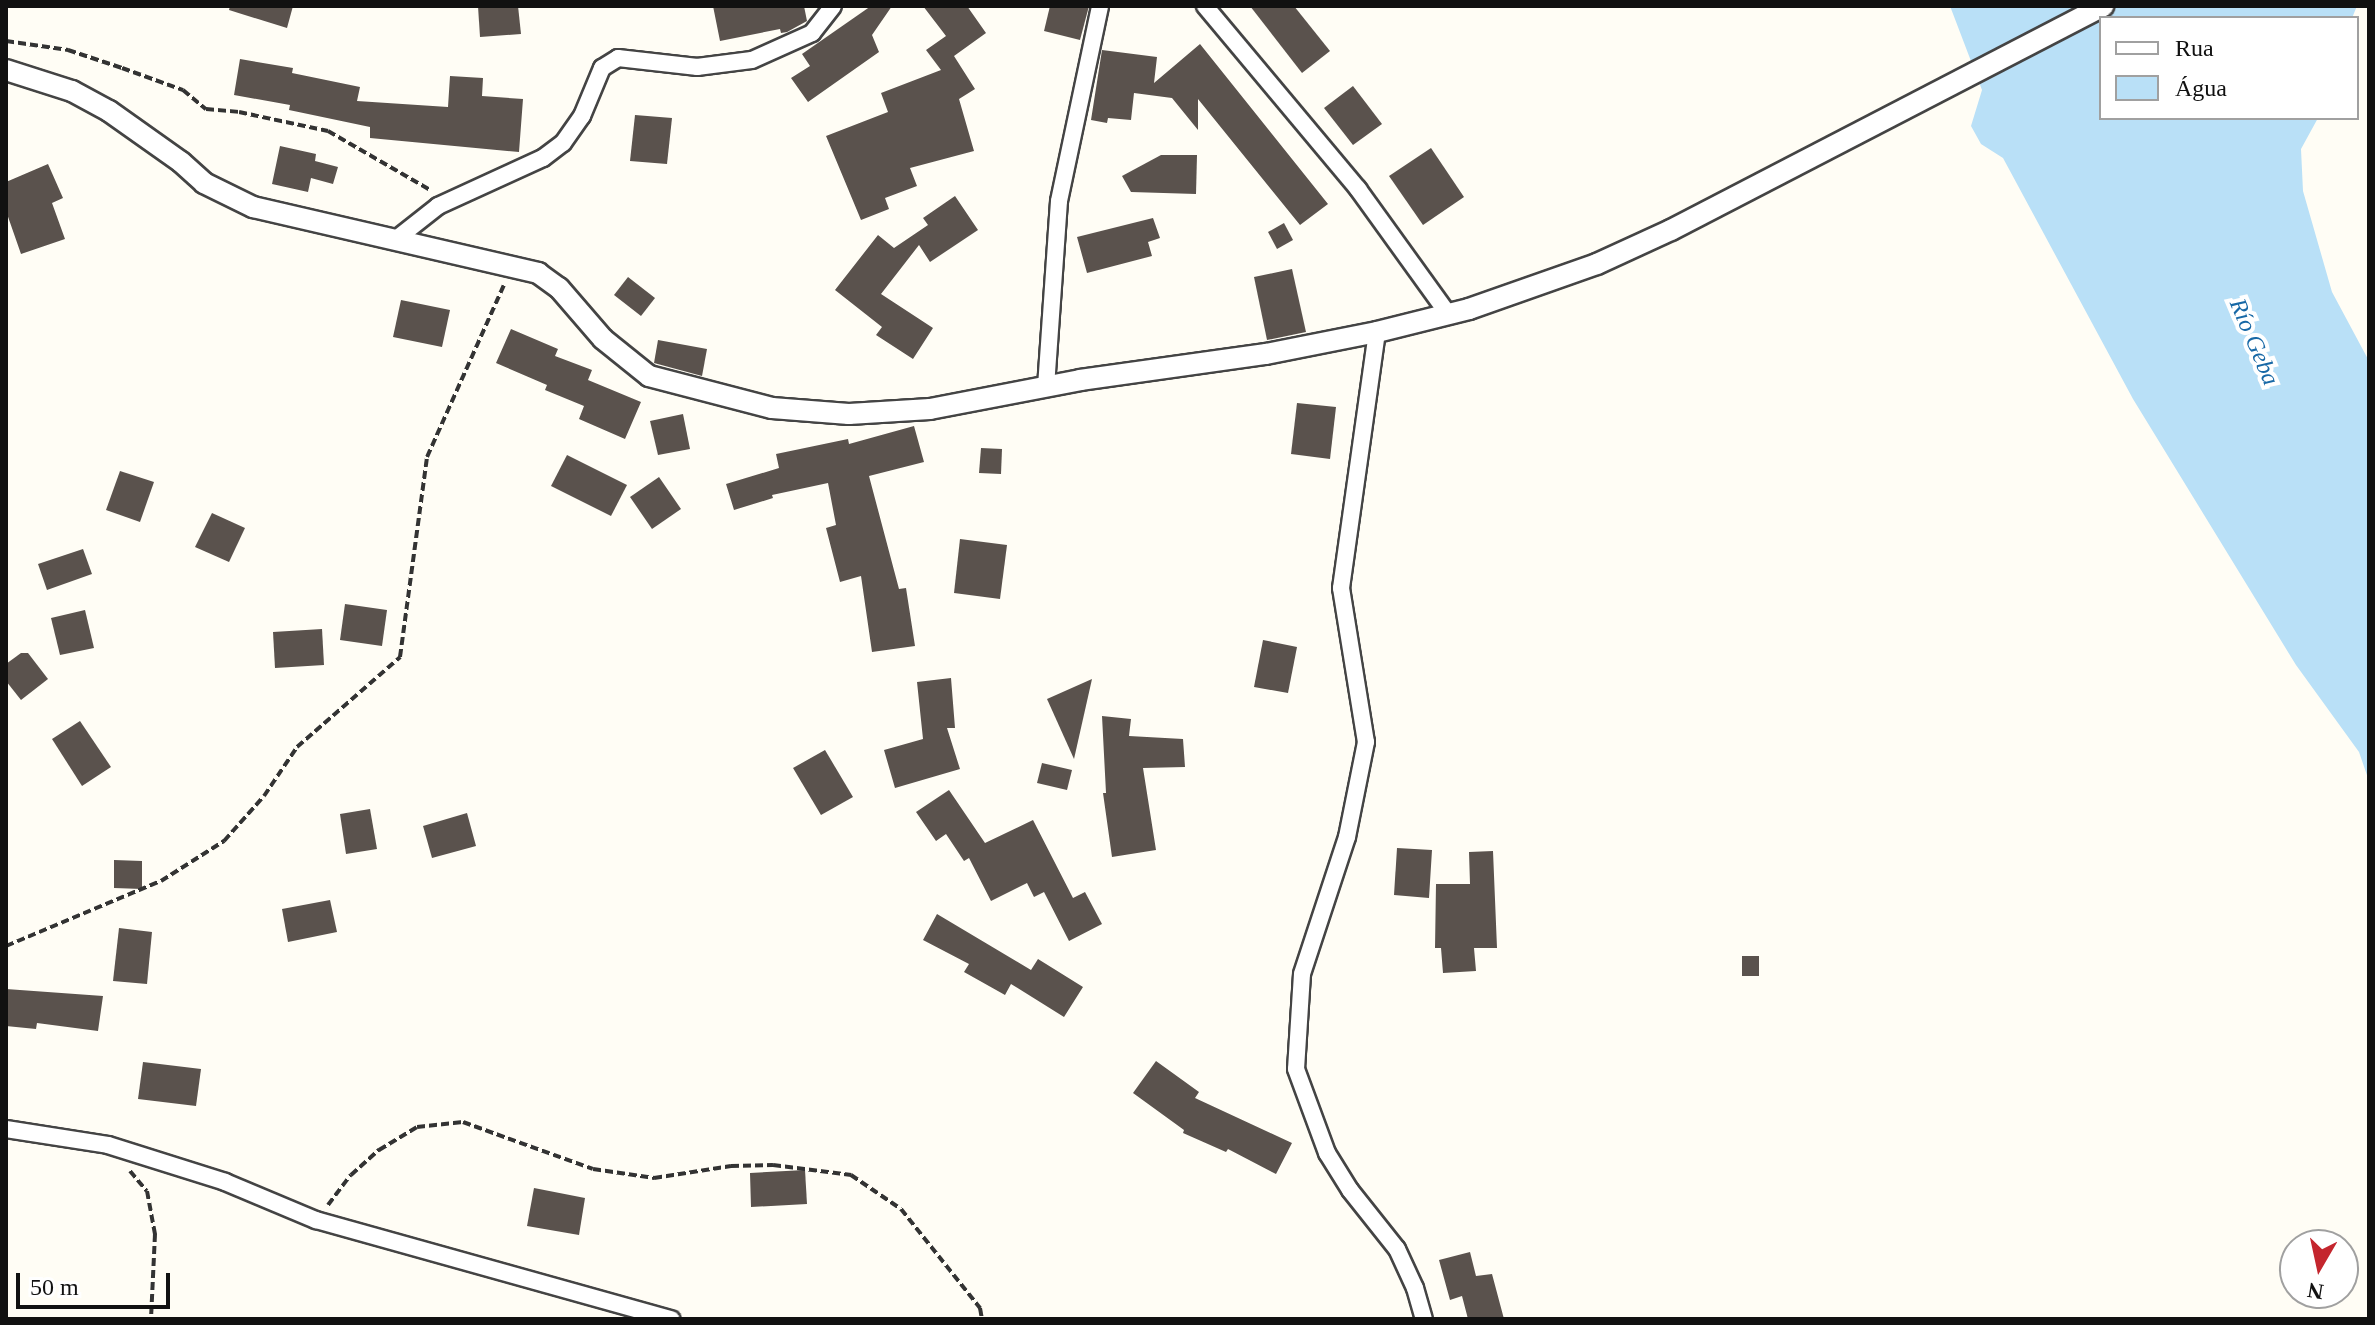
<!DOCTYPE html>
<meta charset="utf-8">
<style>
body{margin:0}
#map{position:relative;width:2375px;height:1325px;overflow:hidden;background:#fffdf5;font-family:"Times New Roman",serif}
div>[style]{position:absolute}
.water>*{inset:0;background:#b9e0f7}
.building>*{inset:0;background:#5a524d}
.path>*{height:4px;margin-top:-2px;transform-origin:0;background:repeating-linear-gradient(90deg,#333 0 8px,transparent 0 12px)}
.roads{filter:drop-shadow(2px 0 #444) drop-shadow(-2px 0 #444) drop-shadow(0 2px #444) drop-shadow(0 -2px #444)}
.minor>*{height:16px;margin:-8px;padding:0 8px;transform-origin:8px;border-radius:8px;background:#fff}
.tertiary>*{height:20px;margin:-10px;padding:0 10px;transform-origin:10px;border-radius:10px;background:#fff}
span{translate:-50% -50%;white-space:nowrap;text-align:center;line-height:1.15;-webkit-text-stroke:8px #fff;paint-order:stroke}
.water-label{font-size:24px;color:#1768a6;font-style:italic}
.frame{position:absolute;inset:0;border:8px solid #111;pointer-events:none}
.legend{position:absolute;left:2099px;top:16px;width:260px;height:104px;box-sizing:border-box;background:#fff;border:2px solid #a0a0a0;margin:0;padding:10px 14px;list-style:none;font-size:24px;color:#111}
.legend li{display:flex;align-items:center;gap:16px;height:40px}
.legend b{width:40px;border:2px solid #a0a0a0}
.north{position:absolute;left:2279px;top:1229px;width:80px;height:80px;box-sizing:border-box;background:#fff;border:2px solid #a0a0a0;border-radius:50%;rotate:189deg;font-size:22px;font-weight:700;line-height:32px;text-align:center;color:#111}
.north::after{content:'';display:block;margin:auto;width:28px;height:36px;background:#c4262e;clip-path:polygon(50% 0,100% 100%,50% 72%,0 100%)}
.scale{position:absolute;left:16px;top:1273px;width:154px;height:36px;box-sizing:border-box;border:4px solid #111;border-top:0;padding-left:10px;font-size:24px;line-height:28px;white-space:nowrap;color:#111;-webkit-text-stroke:6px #fff;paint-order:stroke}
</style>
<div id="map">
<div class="water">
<i style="clip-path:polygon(1950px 6px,2357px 6px,2352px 18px,2101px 18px,2101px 118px,2318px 118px,2301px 149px,2303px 191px,2332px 292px,2369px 361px,2369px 781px,2359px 752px,2296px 665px,2133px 399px,2003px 158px,1981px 144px,1971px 126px,1982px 90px)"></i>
</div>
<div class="building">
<i style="clip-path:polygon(230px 6px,293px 6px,287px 28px,229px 10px)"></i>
<i style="clip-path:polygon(478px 6px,518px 6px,521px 34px,480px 37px)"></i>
<i style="clip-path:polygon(713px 6px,804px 6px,807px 21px,787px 32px,781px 33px,780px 29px,720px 41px)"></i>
<i style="clip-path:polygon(871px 6px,892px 6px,872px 35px,879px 52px,808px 102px,791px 78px,810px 66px,802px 54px)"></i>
<i style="clip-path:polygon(923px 6px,967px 6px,986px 33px,954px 56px,975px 89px,959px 99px,974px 151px,910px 168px,917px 186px,885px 198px,889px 209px,861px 220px,826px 136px,888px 112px,881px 93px,941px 70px,926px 50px,946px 36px)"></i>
<i style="clip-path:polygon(1050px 6px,1089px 6px,1080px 40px,1044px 31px)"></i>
<i style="clip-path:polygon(1250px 6px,1294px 6px,1330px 51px,1302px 73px)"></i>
<i style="clip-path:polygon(1200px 44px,1328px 204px,1300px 225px,1198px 99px,1198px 130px,1172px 98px,1134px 93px,1131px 120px,1108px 118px,1107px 123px,1091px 120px,1102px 50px,1157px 57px,1154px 83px)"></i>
<i style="clip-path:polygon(240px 59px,293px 68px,292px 73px,360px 87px,357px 101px,448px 107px,450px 76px,483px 78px,482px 96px,523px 99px,519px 152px,370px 138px,370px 127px,289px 110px,290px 105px,234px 95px)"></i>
<i style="clip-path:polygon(1353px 86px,1382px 124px,1353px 145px,1324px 108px)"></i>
<i style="clip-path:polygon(635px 115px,672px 118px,667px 164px,630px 161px)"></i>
<i style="clip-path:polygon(280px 146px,316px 154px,315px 161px,338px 167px,333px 184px,311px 178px,308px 192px,272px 184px)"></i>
<i style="clip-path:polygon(1431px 148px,1464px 197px,1423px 225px,1389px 176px)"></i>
<i style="clip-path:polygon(1161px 155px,1197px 155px,1196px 194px,1131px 192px,1122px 176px)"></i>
<i style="clip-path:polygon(48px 164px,63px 198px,52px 203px,65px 239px,21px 254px,6px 211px,6px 182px)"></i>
<i style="clip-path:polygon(955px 196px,978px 230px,930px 262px,919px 245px,881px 294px,933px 328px,913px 359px,876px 335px,882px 327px,835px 290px,878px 235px,894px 248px,928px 225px,923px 218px)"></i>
<i style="clip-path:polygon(1153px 218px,1160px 238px,1148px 242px,1152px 256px,1087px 273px,1077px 237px)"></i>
<i style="clip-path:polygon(1284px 223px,1293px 240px,1277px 249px,1268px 232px)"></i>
<i style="clip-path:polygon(1292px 269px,1306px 332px,1267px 340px,1254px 277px)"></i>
<i style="clip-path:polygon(628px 277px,655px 298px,641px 316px,614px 295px)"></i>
<i style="clip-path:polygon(401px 300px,450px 310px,442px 347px,393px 337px)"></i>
<i style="clip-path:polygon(511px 329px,558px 349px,555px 356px,592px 370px,588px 380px,641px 402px,625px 439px,579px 419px,584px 406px,545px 390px,547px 385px,496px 363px)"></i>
<i style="clip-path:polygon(658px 340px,707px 349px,702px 376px,654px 363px)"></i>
<i style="clip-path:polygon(1297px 403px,1336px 407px,1330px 459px,1291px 454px)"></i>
<i style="clip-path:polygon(683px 414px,690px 449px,658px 455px,650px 421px)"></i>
<i style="clip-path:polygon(914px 426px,924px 462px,869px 476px,899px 589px,906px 588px,915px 646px,872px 652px,861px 576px,840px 582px,826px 528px,836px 525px,828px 483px,772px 495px,773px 498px,734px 510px,726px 484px,779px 468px,776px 454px,848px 439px,849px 444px)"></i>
<i style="clip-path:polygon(981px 448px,1002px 449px,1001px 474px,979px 473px)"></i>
<i style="clip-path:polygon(567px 455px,627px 485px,611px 516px,551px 486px)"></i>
<i style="clip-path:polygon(120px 471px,154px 482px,140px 522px,106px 510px)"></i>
<i style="clip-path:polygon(659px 477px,681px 509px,652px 529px,630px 497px)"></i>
<i style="clip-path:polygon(212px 513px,245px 528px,229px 562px,195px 547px)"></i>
<i style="clip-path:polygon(960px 539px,1007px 545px,1000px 599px,954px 593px)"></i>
<i style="clip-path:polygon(83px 549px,92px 574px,47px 590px,38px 564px)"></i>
<i style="clip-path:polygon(345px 604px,387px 610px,382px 646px,340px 640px)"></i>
<i style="clip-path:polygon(85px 610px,94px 648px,60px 655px,51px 618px)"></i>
<i style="clip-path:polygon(322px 629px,324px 665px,275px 668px,273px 632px)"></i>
<i style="clip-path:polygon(1263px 640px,1297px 647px,1288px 693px,1254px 687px)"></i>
<i style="clip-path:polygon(21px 653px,28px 653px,48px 679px,21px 700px,6px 681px,6px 664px)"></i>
<i style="clip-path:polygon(951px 678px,955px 728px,947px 728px,960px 769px,895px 788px,884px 750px,923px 739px,917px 682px)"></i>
<i style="clip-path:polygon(1092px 679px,1074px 759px,1047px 699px)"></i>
<i style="clip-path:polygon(1102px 716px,1131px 719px,1129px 736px,1183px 739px,1185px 767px,1143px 768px,1156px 850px,1112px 857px,1103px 793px,1106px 793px)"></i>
<i style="clip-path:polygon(80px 721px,111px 767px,82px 786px,52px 739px)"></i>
<i style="clip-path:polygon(825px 750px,853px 797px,821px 815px,793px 768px)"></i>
<i style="clip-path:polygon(1042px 763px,1072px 770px,1067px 790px,1037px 783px)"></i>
<i style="clip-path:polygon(949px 790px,985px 843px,1033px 820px,1073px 898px,1085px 892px,1102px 924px,1069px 941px,1044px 892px,1034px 897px,1027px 883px,991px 901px,969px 858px,964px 861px,946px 834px,936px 841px,916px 812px)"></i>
<i style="clip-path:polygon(370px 809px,377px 849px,346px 854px,340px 814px)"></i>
<i style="clip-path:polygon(467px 813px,476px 846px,432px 858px,423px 826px)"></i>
<i style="clip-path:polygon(1397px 848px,1432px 850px,1429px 898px,1394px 895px)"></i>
<i style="clip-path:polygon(1493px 851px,1497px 948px,1474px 948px,1476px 971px,1443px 973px,1441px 948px,1435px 948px,1436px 884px,1470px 884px,1469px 852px)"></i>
<i style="clip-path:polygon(114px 860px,142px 861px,142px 889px,114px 888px)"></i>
<i style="clip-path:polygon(330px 900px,337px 932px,288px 942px,282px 909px)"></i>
<i style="clip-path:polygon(937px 914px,1031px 970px,1038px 959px,1083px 987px,1064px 1017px,1011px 984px,1005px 995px,964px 972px,969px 964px,923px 940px)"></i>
<i style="clip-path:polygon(119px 928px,152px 932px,147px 984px,113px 981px)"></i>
<i style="clip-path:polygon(1742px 956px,1759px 956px,1759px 976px,1742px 976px)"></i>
<i style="clip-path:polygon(6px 989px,103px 996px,98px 1031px,37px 1023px,36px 1029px,6px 1026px)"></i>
<i style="clip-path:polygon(1156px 1061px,1199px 1092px,1195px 1098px,1292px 1143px,1276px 1174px,1228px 1149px,1226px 1152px,1183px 1133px,1184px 1130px,1133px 1093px)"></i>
<i style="clip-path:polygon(143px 1062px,201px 1069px,196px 1106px,138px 1099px)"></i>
<i style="clip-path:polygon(805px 1170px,807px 1204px,751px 1207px,750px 1173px)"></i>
<i style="clip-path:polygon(534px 1188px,585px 1198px,579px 1235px,527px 1226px)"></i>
<i style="clip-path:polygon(1470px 1252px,1476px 1276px,1492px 1274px,1504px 1319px,1468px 1319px,1462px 1296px,1450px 1300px,1439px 1260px)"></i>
</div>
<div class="path">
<i style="left:6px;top:41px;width:63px;rotate:8.3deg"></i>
<i style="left:68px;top:50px;width:57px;rotate:18.4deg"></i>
<i style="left:122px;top:68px;width:65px;rotate:19.8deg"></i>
<i style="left:183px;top:90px;width:30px;rotate:40deg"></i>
<i style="left:206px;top:109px;width:33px;rotate:5deg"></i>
<i style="left:239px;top:112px;width:91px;rotate:12.1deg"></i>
<i style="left:328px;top:131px;width:118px;rotate:30deg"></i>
<i style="left:6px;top:946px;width:168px;rotate:-22.8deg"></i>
<i style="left:161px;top:881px;width:75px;rotate:-32.4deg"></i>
<i style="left:224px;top:841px;width:60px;rotate:-48.4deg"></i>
<i style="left:264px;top:796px;width:59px;rotate:-56deg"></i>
<i style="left:297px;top:747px;width:137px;rotate:-41.1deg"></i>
<i style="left:400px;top:657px;width:202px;rotate:-82.3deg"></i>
<i style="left:427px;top:457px;width:188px;rotate:-65.9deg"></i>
<i style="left:130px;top:1171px;width:26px;rotate:50deg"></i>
<i style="left:147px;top:1191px;width:44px;rotate:79.5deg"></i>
<i style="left:155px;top:1234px;width:85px;rotate:92.7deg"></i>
<i style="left:328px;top:1205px;width:38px;rotate:-53deg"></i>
<i style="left:351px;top:1175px;width:38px;rotate:-42deg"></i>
<i style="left:379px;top:1150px;width:44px;rotate:-31.2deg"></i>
<i style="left:417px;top:1127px;width:46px;rotate:-6.2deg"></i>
<i style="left:463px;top:1122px;width:138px;rotate:19.9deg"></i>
<i style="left:593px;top:1169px;width:62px;rotate:8.4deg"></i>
<i style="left:654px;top:1178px;width:78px;rotate:-8.9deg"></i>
<i style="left:731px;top:1166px;width:42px;rotate:-1.4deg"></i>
<i style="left:773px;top:1165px;width:79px;rotate:7.3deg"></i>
<i style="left:851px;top:1175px;width:60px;rotate:34.2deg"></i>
<i style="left:901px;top:1209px;width:127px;rotate:51.4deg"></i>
<i style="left:980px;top:1308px;width:11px;rotate:80deg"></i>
</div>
<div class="roads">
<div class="minor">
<i style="left:1205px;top:6px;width:239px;rotate:50.1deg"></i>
<i style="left:1358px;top:189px;width:155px;rotate:54.2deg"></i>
<i style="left:395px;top:240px;width:55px;rotate:-38.3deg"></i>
<i style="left:438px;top:206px;width:115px;rotate:-24.6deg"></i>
<i style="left:543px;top:158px;width:25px;rotate:-37deg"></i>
<i style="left:563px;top:143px;width:33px;rotate:-55deg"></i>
<i style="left:582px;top:116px;width:52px;rotate:-67.4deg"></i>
<i style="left:602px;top:68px;width:19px;rotate:-32deg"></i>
<i style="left:618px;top:58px;width:80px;rotate:6.5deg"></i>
<i style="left:697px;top:67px;width:55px;rotate:-7.3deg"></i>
<i style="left:752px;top:60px;width:66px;rotate:-24.2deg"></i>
<i style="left:812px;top:33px;width:34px;rotate:-52deg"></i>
<i style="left:1377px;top:332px;width:259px;rotate:98deg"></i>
<i style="left:1341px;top:588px;width:156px;rotate:80.8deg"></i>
<i style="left:1366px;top:742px;width:97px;rotate:101.3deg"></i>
<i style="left:1347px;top:837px;width:144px;rotate:108.2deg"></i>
<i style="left:1302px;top:974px;width:95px;rotate:93.6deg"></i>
<i style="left:1296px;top:1069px;width:90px;rotate:69.7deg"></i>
<i style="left:1327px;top:1153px;width:44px;rotate:58.1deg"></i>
<i style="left:1350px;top:1190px;width:75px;rotate:51.5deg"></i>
<i style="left:1397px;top:1249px;width:43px;rotate:65.2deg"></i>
<i style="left:1415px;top:1288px;width:32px;rotate:74deg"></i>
<i style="left:1046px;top:387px;width:186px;rotate:-86deg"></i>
<i style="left:1059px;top:201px;width:199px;rotate:-78.1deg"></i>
<i style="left:6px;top:1129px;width:103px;rotate:8.9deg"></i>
<i style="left:108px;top:1145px;width:123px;rotate:17.5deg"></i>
<i style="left:225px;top:1182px;width:99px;rotate:22.7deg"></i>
<i style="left:316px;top:1220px;width:369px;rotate:15.6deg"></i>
</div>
<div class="tertiary">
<i style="left:6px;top:70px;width:69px;rotate:17.7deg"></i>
<i style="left:72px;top:91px;width:42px;rotate:28.4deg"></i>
<i style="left:109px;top:111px;width:88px;rotate:35.3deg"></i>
<i style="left:181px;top:162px;width:31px;rotate:42deg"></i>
<i style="left:204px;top:183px;width:55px;rotate:26.1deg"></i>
<i style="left:253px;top:207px;width:293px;rotate:13deg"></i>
<i style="left:538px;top:273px;width:26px;rotate:36deg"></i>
<i style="left:559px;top:288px;width:67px;rotate:49.2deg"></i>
<i style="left:603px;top:339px;width:59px;rotate:38.8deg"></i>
<i style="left:649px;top:376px;width:127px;rotate:14.6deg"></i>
<i style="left:772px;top:408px;width:77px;rotate:4.5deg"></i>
<i style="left:849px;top:414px;width:81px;rotate:-3.5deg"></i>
<i style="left:930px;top:409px;width:153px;rotate:-10.9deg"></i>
<i style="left:1080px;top:380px;width:188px;rotate:-8deg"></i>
<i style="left:1266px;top:354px;width:113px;rotate:-11.2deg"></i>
<i style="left:1377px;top:332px;width:95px;rotate:-14deg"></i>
<i style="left:1469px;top:309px;width:136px;rotate:-19.4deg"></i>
<i style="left:1597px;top:264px;width:81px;rotate:-24.7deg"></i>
<i style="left:1671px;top:230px;width:487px;rotate:-27.4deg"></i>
</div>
</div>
<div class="water-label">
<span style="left:2254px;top:342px;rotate:67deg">Río Geba</span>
</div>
<div class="frame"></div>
<ul class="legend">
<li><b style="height:10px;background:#fff"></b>Rua</li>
<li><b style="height:22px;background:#b9e0f7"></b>Água</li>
</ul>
<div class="north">N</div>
<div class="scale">50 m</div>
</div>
